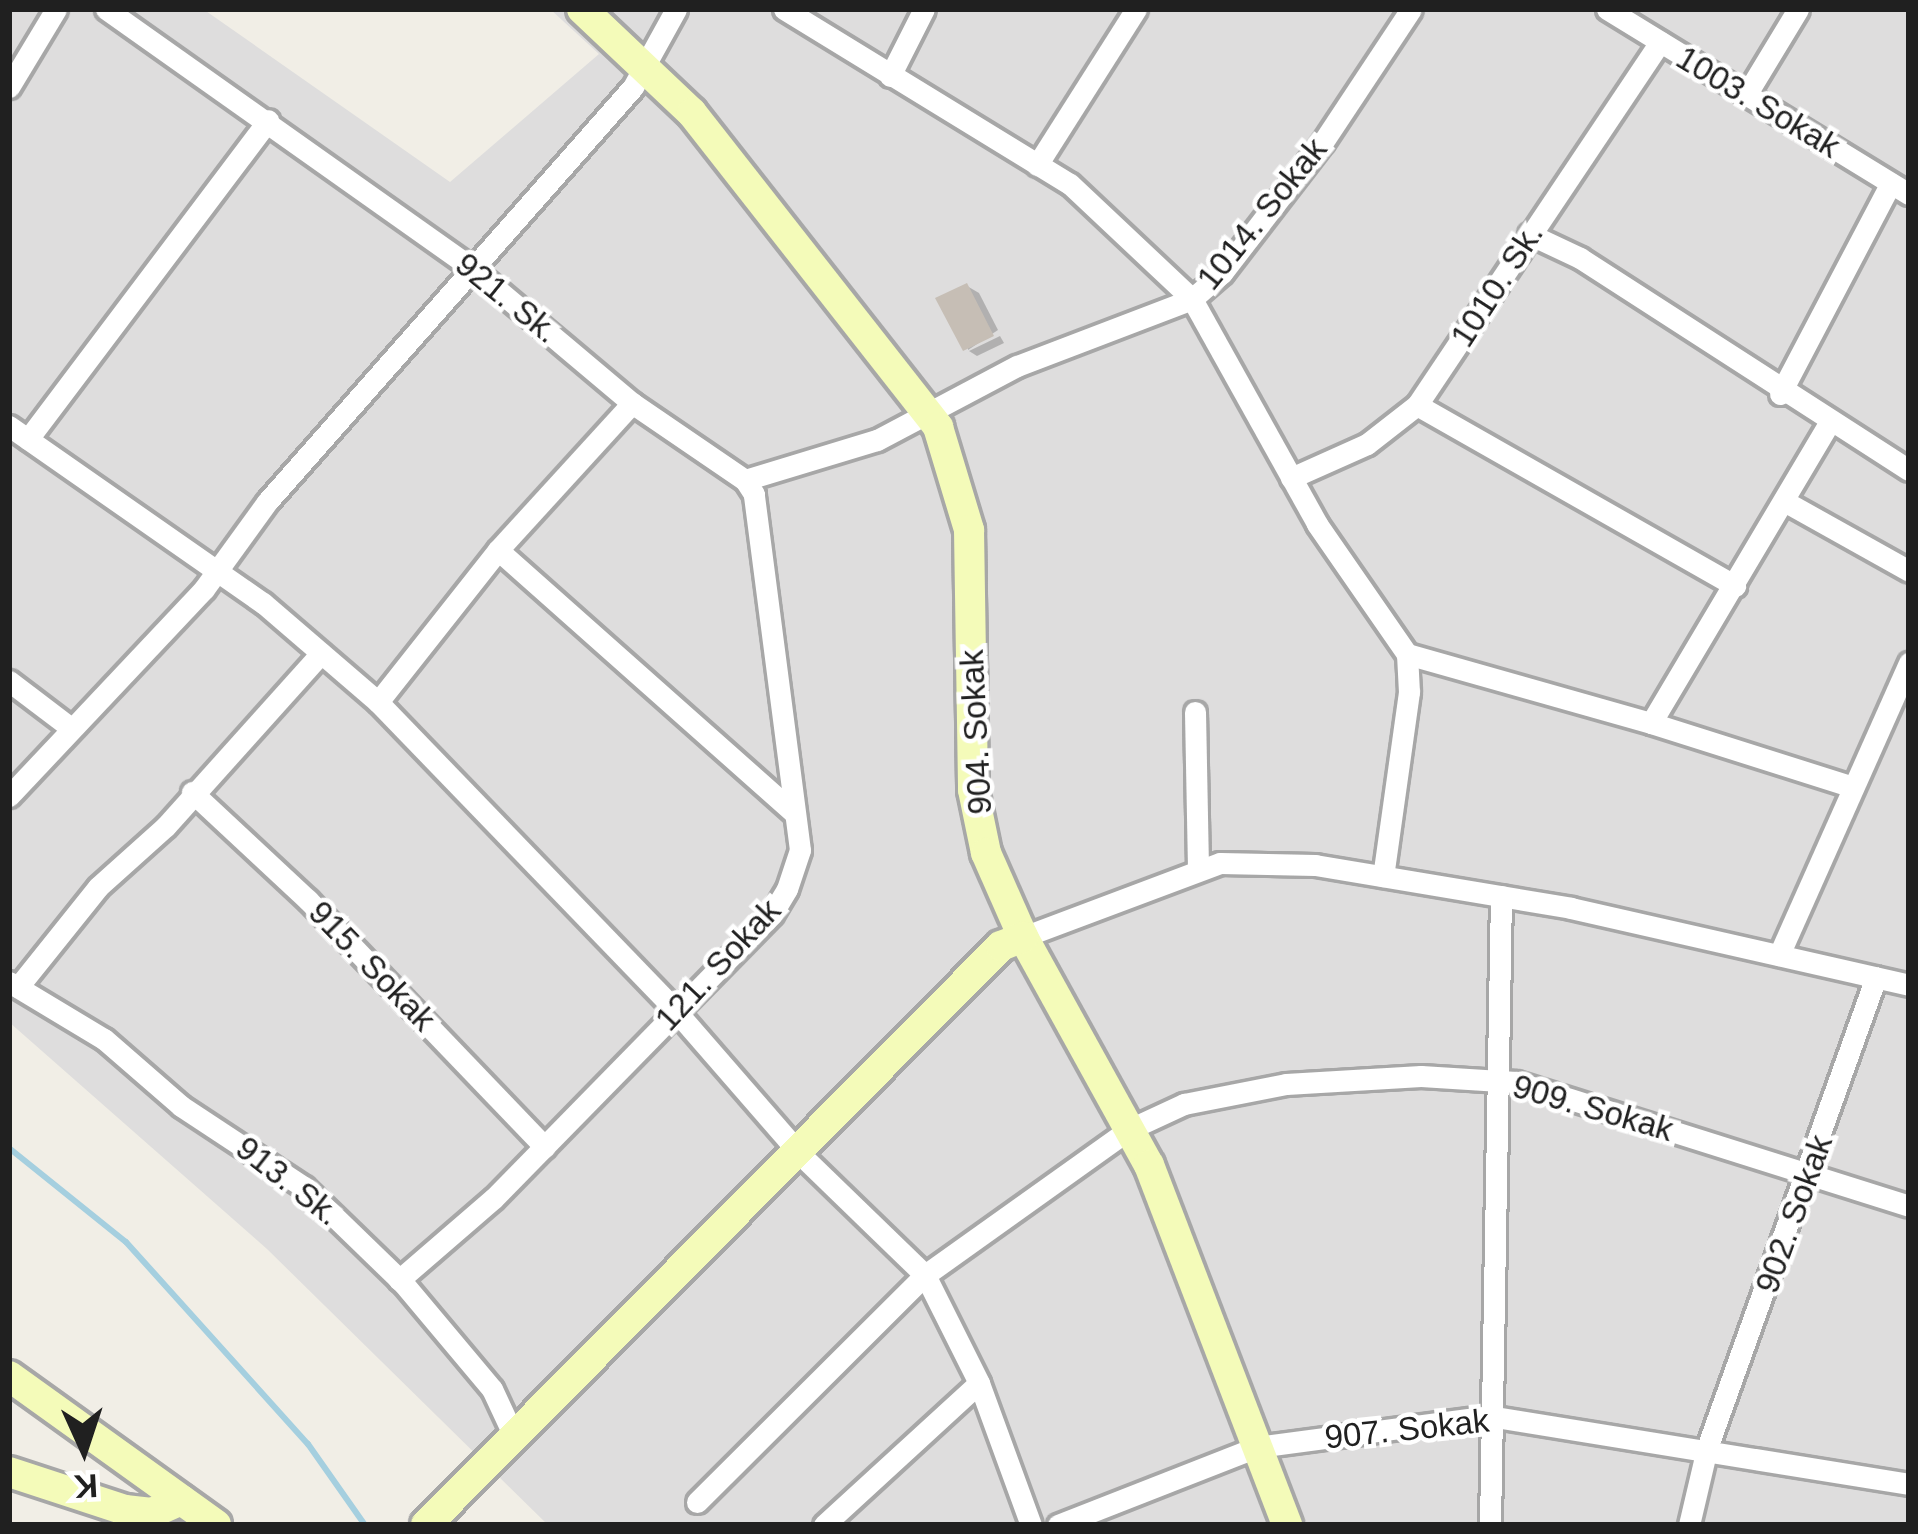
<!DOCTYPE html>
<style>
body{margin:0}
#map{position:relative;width:1918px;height:1534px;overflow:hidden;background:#f1eee6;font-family:Helvetica,sans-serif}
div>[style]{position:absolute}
.residential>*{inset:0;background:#dedddd}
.shadow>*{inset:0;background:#0003}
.stream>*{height:6px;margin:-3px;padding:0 3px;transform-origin:3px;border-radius:3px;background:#a5cfdf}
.building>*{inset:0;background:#c6beb5}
.roads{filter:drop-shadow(3px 0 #a7a7a7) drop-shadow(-3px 0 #a7a7a7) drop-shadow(0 3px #a7a7a7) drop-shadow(0 -3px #a7a7a7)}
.street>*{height:21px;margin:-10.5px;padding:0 10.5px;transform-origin:10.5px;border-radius:10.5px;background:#fff}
.secondary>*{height:30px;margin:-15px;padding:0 15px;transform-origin:15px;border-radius:15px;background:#f4fbb9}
span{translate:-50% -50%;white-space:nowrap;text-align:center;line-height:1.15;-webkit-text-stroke:9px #fff;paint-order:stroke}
.street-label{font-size:33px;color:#202020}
.frame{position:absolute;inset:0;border:12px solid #202020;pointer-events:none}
.north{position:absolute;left:24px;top:1390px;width:120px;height:120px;-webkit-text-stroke:9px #fff;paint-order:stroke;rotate:177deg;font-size:33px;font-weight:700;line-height:48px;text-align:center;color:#202020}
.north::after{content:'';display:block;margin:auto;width:42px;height:54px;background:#202020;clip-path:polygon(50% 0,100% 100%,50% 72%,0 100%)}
</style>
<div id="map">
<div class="residential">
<i style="clip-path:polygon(9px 9px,203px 9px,450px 182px,599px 54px,550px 9px,1909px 9px,1909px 1525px,548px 1525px,267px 1249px,9px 1022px)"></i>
</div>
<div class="shadow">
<i style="clip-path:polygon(967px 286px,979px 293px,998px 330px,968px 350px)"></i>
<i style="clip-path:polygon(1000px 336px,1004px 343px,977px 356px,969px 351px)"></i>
</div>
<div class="stream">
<i style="left:9px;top:1148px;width:150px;rotate:38.8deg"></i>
<i style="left:126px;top:1242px;width:272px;rotate:48deg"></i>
<i style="left:308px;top:1444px;width:99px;rotate:54.9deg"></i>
</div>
<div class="building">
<i style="clip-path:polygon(967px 283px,994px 336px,963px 351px,935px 298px)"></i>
</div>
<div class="roads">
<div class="street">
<i style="left:106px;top:9px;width:451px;rotate:35.3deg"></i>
<i style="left:474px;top:270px;width:207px;rotate:40.1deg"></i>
<i style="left:632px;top:403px;width:137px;rotate:34.3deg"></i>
<i style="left:745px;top:480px;width:138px;rotate:-16.9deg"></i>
<i style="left:877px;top:440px;width:158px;rotate:-27.9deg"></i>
<i style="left:1017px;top:366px;width:187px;rotate:-20.9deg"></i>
<i style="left:1192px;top:299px;width:40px;rotate:-41deg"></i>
<i style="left:1222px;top:273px;width:165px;rotate:-52.4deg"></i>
<i style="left:1323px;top:142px;width:159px;rotate:-56.5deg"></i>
<i style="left:784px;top:9px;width:335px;rotate:31.5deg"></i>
<i style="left:1070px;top:184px;width:168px;rotate:43.3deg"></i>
<i style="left:1192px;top:299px;width:257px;rotate:60.9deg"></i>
<i style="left:1317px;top:524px;width:158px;rotate:55.3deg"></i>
<i style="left:1407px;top:654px;width:38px;rotate:87deg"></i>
<i style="left:1409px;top:692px;width:186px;rotate:98deg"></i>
<i style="left:1607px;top:9px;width:354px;rotate:31.5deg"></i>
<i style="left:890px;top:76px;width:75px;rotate:-63.1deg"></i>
<i style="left:9px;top:87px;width:91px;rotate:-58.9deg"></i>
<i style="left:1746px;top:95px;width:100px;rotate:-58.8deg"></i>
<i style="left:1037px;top:165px;width:185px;rotate:-57.6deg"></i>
<i style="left:1529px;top:234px;width:56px;rotate:25.2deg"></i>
<i style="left:1580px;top:258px;width:391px;rotate:32.8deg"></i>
<i style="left:1780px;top:394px;width:238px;rotate:-62.3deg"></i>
<i style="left:1417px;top:405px;width:366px;rotate:29.6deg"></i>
<i style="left:9px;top:426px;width:310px;rotate:34.9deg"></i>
<i style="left:263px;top:603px;width:152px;rotate:40.7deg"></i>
<i style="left:378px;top:702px;width:428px;rotate:46deg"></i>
<i style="left:675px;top:1010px;width:191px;rotate:49deg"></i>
<i style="left:800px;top:1154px;width:174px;rotate:44.1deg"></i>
<i style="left:925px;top:1275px;width:121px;rotate:63.4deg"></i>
<i style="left:979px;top:1383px;width:151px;rotate:69.9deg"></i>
<i style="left:28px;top:439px;width:399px;rotate:-53deg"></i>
<i style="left:1291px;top:478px;width:83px;rotate:-24.1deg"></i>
<i style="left:1367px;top:444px;width:63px;rotate:-38deg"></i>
<i style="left:1417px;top:405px;width:437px;rotate:-56.2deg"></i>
<i style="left:1784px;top:501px;width:143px;rotate:29.2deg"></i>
<i style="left:498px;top:550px;width:396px;rotate:41.6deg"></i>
<i style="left:1407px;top:654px;width:254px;rotate:15.8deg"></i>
<i style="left:1651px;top:723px;width:349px;rotate:-59.3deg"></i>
<i style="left:9px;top:681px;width:78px;rotate:37.2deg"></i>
<i style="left:378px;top:702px;width:194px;rotate:-51.7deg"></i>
<i style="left:498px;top:550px;width:199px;rotate:-47.6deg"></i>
<i style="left:1195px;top:712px;width:158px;rotate:88.9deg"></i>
<i style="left:1651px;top:723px;width:212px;rotate:17.6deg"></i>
<i style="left:192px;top:792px;width:158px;rotate:43deg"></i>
<i style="left:308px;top:900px;width:342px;rotate:46.2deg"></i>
<i style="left:9px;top:796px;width:284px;rotate:-46.7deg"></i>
<i style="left:204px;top:589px;width:107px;rotate:-54.1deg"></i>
<i style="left:267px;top:502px;width:553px;rotate:-48.59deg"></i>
<i style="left:633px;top:87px;width:89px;rotate:-61.1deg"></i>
<i style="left:1023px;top:937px;width:210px;rotate:-20.6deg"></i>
<i style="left:1220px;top:863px;width:95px;rotate:1.2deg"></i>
<i style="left:1315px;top:865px;width:260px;rotate:9.5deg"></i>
<i style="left:1571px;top:908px;width:347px;rotate:12.8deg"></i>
<i style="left:1779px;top:955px;width:320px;rotate:-66deg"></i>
<i style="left:9px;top:982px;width:111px;rotate:31deg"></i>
<i style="left:104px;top:1039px;width:102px;rotate:41deg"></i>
<i style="left:181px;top:1106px;width:147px;rotate:33.4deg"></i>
<i style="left:304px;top:1187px;width:138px;rotate:44.1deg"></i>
<i style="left:403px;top:1283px;width:138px;rotate:50deg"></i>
<i style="left:492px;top:1389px;width:50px;rotate:65deg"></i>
<i style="left:18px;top:987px;width:128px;rotate:-51.3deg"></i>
<i style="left:98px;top:887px;width:91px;rotate:-41.9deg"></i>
<i style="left:166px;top:826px;width:232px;rotate:-48.1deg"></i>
<i style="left:399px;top:1280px;width:125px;rotate:-40.8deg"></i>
<i style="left:494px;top:1198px;width:397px;rotate:-45.6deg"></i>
<i style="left:772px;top:914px;width:29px;rotate:-59deg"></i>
<i style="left:787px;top:889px;width:41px;rotate:-71.6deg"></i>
<i style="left:800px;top:850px;width:359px;rotate:-97.4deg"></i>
<i style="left:754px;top:494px;width:17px;rotate:-123deg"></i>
<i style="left:697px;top:1502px;width:322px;rotate:-44.9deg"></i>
<i style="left:925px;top:1275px;width:252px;rotate:-35.5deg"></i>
<i style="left:1130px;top:1129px;width:60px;rotate:-24.8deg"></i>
<i style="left:1184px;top:1104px;width:104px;rotate:-11.1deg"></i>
<i style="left:1286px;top:1084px;width:135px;rotate:-3.4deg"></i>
<i style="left:1421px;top:1076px;width:95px;rotate:3.6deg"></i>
<i style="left:1516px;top:1082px;width:412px;rotate:17.5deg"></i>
<i style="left:824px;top:1525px;width:210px;rotate:-42.5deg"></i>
<i style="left:1058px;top:1525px;width:214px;rotate:-21.4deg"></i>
<i style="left:1257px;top:1447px;width:234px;rotate:-7.6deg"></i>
<i style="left:1489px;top:1416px;width:425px;rotate:9.2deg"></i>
<i style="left:1490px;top:1525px;width:629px;rotate:-89deg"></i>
<i style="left:1689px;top:1525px;width:79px;rotate:-76.8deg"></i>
<i style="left:1707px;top:1448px;width:500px;rotate:-70.26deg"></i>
</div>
<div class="secondary">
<i style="left:582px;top:9px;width:151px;rotate:43.4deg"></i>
<i style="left:692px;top:113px;width:399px;rotate:51.9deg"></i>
<i style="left:938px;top:427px;width:108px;rotate:73.2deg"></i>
<i style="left:969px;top:530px;width:260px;rotate:89.1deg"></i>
<i style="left:973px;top:790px;width:64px;rotate:78.3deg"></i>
<i style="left:986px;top:853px;width:92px;rotate:66.2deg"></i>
<i style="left:1023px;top:937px;width:260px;rotate:61.1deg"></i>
<i style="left:1149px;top:1165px;width:386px;rotate:69deg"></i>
<i style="left:9px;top:1376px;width:255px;rotate:35.7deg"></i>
<i style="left:9px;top:1472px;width:122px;rotate:18.1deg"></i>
<i style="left:125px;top:1510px;width:27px;rotate:6deg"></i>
<i style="left:152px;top:1513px;width:32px;rotate:-24deg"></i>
<i style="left:426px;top:1525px;width:816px;rotate:-45.2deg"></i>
<i style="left:1001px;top:946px;width:24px;rotate:-22deg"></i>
</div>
</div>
<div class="street-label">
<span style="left:1758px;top:102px;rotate:31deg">1003. Sokak</span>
<span style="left:1262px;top:214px;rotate:-51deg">1014. Sokak</span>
<span style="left:1497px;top:285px;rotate:-57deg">1010. Sk.</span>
<span style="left:507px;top:298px;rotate:39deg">921. Sk.</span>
<span style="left:976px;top:732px;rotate:-93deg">904. Sokak</span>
<span style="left:718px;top:965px;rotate:-47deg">121. Sokak</span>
<span style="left:372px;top:966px;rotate:46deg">915. Sokak</span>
<span style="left:1593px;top:1108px;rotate:16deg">909. Sokak</span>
<span style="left:288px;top:1181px;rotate:38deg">913. Sk.</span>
<span style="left:1794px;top:1214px;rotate:-70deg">902. Sokak</span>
<span style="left:1407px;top:1429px;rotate:-6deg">907. Sokak</span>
</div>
<div class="frame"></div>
<div class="north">K</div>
</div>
